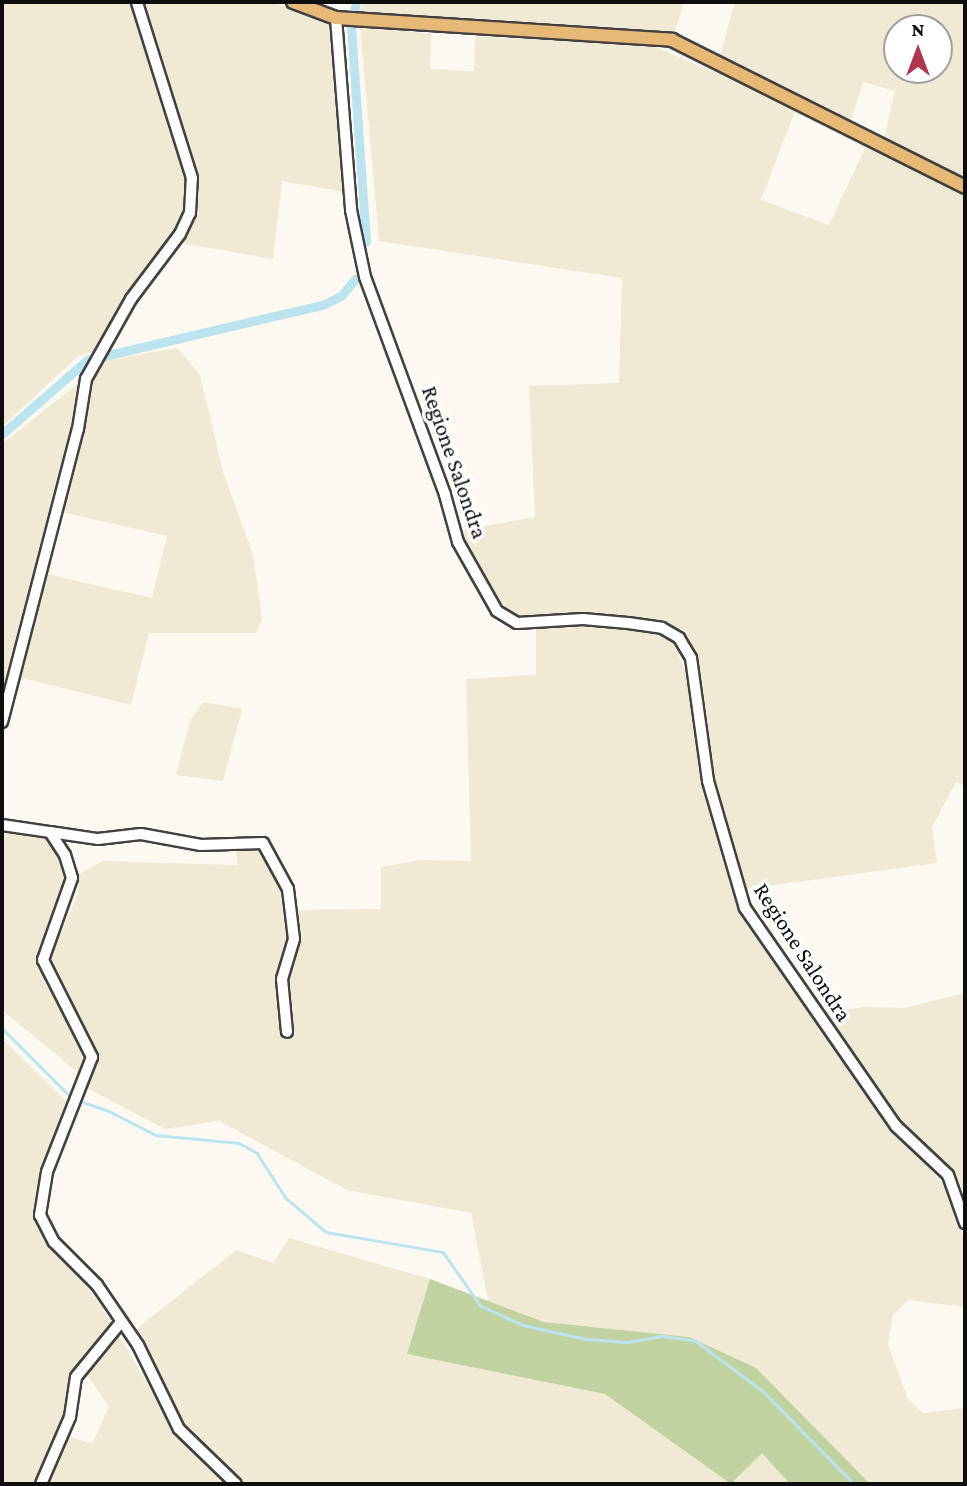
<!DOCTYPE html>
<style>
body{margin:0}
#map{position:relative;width:967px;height:1486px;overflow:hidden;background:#fdf9f1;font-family:"Crimson Pro",serif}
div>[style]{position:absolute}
.farmland>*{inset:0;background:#f0e9d3}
.forest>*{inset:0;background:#bfd29f}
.stream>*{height:2.5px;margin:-1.25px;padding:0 1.25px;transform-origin:1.25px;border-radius:1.25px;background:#bbe4ee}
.canal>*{height:9px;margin:-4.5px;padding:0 4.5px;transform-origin:4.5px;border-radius:4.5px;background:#bbe4ee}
.roads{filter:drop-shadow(2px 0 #414141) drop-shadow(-2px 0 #414141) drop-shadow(0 2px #414141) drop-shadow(0 -2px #414141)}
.minor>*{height:10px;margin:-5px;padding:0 5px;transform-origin:5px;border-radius:5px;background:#fff}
.major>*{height:12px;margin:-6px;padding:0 6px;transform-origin:6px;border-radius:6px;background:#e7b977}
span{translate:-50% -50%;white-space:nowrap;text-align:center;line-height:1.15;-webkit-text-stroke:7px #fff;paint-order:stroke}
.street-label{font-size:23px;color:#0e0e0e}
.frame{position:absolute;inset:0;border:4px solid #0e0e0e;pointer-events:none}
.north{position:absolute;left:883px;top:14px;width:70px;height:70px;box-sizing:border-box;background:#fff;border:2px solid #9f9f9f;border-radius:50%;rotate:0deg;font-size:19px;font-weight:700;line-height:28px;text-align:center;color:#0e0e0e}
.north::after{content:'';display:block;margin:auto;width:24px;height:32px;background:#ad3750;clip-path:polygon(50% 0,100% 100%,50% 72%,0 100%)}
</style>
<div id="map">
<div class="farmland">
<i style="clip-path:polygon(2px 2px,271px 2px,333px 23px,345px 192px,282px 181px,273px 259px,169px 241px,123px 301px,94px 352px,78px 356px,2px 427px)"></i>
<i style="clip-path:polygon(363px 2px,684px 2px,673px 38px,661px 34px,360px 13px)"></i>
<i style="clip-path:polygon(evenodd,735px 2px,965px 2px,965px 178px,884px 139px,895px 91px,863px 82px,850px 124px,720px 56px,735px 2px,897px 28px,939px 28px,939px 70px,897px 70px,897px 28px)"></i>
<i style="clip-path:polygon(360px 26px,431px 34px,430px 69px,474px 71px,475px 36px,654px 46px,796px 108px,761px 200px,829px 225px,867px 144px,965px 193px,965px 786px,956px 782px,932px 827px,937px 863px,746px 889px,716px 788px,701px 673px,685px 630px,597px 614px,515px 616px,492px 594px,457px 531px,535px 517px,529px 386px,619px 383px,622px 278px,379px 241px)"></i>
<i style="clip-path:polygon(177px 348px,200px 375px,223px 472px,253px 554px,262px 619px,256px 633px,149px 633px,131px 705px,18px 677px,47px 574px,152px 598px,167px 536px,61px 512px,97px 362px)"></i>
<i style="clip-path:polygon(84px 379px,72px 440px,2px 698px,2px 444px)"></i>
<i style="clip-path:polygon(536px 626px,619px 626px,659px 633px,673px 643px,686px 672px,704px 778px,733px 893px,753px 934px,891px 1126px,948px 1189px,965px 1243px,965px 1307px,908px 1300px,893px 1315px,888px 1344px,908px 1399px,923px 1413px,965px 1408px,965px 1484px,870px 1484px,817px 1430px,689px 1337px,544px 1322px,488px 1301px,471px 1213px,347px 1190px,219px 1121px,165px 1129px,87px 1088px,98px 1052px,55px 976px,51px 955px,78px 894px,78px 875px,102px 861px,237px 865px,236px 847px,260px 846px,274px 865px,285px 906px,296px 910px,381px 909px,381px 867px,421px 860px,471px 861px,466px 679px,536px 675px)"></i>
<i style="clip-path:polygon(203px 702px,242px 709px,223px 781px,176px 775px,190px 721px)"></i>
<i style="clip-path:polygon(2px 827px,42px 835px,59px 853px,65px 877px,57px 911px,37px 950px,44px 982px,81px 1041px,86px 1062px,81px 1075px,2px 1010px)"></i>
<i style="clip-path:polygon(965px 993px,965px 1194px,953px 1170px,909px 1132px,879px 1098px,822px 1013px,864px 1007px,905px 1008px)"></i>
<i style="clip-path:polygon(2px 1039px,69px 1104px,35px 1206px,46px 1238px,83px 1279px,113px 1326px,70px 1379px,60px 1432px,37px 1484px,2px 1484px)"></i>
<i style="clip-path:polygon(289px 1238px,430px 1279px,407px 1354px,605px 1394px,731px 1484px,245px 1484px,179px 1421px,135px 1330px,236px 1250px,273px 1263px)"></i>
<i style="clip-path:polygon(117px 1332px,181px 1441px,229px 1484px,48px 1484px,68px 1436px,92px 1444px,109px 1407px,86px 1373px)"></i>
<i style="clip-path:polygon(762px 1452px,790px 1484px,732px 1484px)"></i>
</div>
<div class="forest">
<i style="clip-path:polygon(430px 1279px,544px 1322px,689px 1337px,756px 1368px,870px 1484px,790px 1484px,762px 1453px,731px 1484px,605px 1394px,407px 1354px)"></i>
</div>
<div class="stream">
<i style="left:2px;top:1028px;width:98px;rotate:45deg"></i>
<i style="left:77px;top:1100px;width:34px;rotate:19deg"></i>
<i style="left:109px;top:1111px;width:53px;rotate:27.1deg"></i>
<i style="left:156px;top:1135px;width:83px;rotate:5.5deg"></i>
<i style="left:239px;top:1143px;width:21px;rotate:29deg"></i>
<i style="left:257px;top:1153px;width:54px;rotate:57.2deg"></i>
<i style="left:286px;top:1198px;width:52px;rotate:40.4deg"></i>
<i style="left:326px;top:1232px;width:119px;rotate:9.7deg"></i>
<i style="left:443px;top:1252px;width:66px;rotate:54.9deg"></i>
<i style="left:481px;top:1306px;width:46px;rotate:24.3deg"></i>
<i style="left:523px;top:1325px;width:65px;rotate:12.5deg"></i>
<i style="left:586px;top:1339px;width:42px;rotate:4.1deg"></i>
<i style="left:628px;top:1342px;width:35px;rotate:-10deg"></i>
<i style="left:662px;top:1336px;width:34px;rotate:8deg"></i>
<i style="left:696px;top:1341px;width:84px;rotate:36.7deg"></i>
<i style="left:763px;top:1391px;width:130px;rotate:45.6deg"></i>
</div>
<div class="canal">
<i style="left:356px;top:2px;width:25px;rotate:101deg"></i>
<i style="left:351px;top:27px;width:215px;rotate:86deg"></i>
<i style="left:2px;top:434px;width:113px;rotate:-41deg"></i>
<i style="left:87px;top:360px;width:244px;rotate:-13.2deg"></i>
<i style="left:325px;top:304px;width:18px;rotate:-27deg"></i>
<i style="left:341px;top:296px;width:23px;rotate:-50deg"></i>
</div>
<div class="roads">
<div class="minor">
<i style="left:336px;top:18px;width:193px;rotate:85.5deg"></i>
<i style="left:351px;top:210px;width:68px;rotate:78.2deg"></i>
<i style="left:365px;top:277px;width:232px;rotate:69.8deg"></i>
<i style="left:445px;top:495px;width:49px;rotate:74.5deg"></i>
<i style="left:458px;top:542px;width:79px;rotate:60.5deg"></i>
<i style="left:497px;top:611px;width:23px;rotate:31deg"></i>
<i style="left:517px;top:623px;width:66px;rotate:-3.5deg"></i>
<i style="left:583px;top:619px;width:45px;rotate:5.1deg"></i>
<i style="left:628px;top:623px;width:34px;rotate:8deg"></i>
<i style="left:662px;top:628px;width:20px;rotate:30deg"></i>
<i style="left:679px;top:638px;width:23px;rotate:59deg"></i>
<i style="left:691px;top:658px;width:124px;rotate:82.1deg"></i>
<i style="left:708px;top:781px;width:132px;rotate:73.8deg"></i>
<i style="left:745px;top:908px;width:265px;rotate:55.3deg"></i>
<i style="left:896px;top:1126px;width:71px;rotate:43.3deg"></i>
<i style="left:948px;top:1175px;width:51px;rotate:70.5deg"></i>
<i style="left:2px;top:722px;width:303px;rotate:-75.5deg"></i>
<i style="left:78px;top:429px;width:51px;rotate:-80.9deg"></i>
<i style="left:86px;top:379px;width:92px;rotate:-60.6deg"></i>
<i style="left:131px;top:299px;width:81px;rotate:-53deg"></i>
<i style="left:180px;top:234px;width:23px;rotate:-65deg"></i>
<i style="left:190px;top:213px;width:35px;rotate:-87deg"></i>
<i style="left:192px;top:178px;width:184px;rotate:-107.4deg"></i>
<i style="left:2px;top:825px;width:49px;rotate:8.3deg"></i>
<i style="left:50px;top:832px;width:27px;rotate:57deg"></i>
<i style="left:65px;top:855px;width:24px;rotate:73deg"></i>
<i style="left:72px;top:878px;width:87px;rotate:109.5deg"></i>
<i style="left:43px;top:960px;width:109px;rotate:63.2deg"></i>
<i style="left:92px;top:1057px;width:123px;rotate:111.4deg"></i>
<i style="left:47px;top:1172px;width:44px;rotate:99.2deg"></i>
<i style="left:40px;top:1215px;width:30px;rotate:63deg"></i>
<i style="left:54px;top:1242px;width:61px;rotate:45deg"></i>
<i style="left:97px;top:1285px;width:73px;rotate:55.7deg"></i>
<i style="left:138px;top:1345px;width:93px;rotate:64deg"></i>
<i style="left:179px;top:1429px;width:79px;rotate:44deg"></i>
<i style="left:50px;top:832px;width:49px;rotate:8.3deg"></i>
<i style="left:98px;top:839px;width:43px;rotate:-6.6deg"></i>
<i style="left:141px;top:834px;width:61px;rotate:10.4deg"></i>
<i style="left:201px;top:845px;width:62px;rotate:-1.8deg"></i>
<i style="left:263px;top:843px;width:52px;rotate:61.5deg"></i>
<i style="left:288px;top:889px;width:50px;rotate:83.2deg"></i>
<i style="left:294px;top:939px;width:42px;rotate:106.7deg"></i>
<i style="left:282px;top:979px;width:53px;rotate:84.6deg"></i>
<i style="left:41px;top:1484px;width:73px;rotate:-66.6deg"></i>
<i style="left:70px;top:1417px;width:40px;rotate:-81.5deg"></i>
<i style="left:76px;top:1377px;width:71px;rotate:-50.7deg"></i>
</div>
<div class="major">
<i style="left:293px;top:2px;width:46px;rotate:20.4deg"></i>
<i style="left:336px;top:18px;width:337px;rotate:3.7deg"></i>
<i style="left:672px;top:40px;width:328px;rotate:26.6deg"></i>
</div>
</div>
<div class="street-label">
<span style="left:455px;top:462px;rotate:71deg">Regione Salondra</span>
<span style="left:803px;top:952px;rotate:57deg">Regione Salondra</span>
</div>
<div class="frame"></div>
<div class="north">N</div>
</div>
